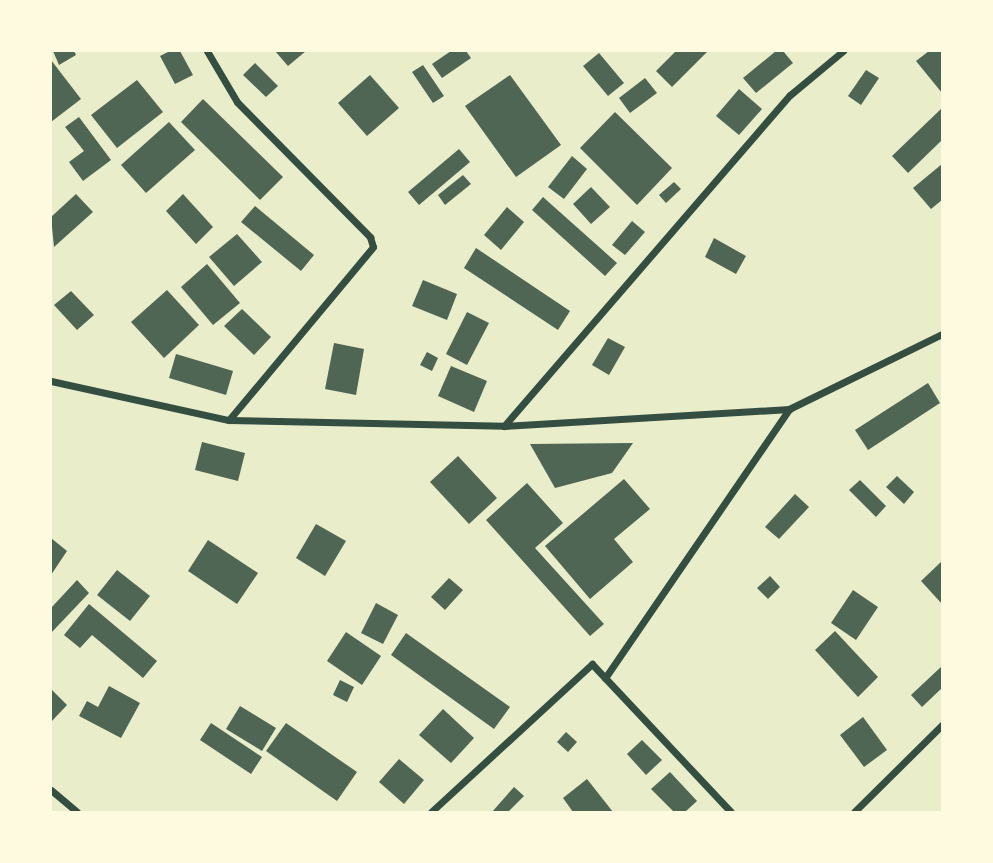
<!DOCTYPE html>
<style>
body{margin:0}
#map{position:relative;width:993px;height:863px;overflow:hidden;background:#e9edc9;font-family:Karla,sans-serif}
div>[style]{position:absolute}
.building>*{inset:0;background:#4f6655}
.minor>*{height:7px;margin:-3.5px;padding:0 3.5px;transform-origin:3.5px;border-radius:3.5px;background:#344e41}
span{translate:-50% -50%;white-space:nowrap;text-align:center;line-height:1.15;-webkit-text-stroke:5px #fefae0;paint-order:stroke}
.frame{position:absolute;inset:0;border:52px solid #fefae0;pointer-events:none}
</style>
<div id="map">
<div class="building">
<i style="clip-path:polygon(53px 51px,74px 51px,76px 55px,59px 65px)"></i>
<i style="clip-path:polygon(170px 51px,180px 51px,193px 75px,175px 84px,160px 56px)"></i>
<i style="clip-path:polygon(275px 51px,306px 51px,288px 66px)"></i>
<i style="clip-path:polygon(451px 51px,466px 51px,471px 58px,442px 78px,432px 64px)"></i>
<i style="clip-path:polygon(676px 51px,708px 51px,672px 87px,656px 71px)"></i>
<i style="clip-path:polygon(776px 51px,783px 51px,793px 63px,756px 93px,743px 78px)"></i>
<i style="clip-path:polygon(929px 51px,942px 51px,942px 93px,916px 61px)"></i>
<i style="clip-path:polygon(599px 53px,624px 83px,608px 96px,583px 66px)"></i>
<i style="clip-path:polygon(51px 60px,81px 99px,51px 122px)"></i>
<i style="clip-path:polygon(255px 63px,278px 86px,266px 97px,243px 75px)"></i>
<i style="clip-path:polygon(423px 65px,444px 96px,433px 103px,412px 72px)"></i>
<i style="clip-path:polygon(866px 70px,879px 78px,861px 105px,848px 96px)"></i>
<i style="clip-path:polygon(370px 75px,399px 108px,367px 136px,338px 103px)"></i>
<i style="clip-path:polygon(510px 75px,561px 145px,516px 177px,465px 106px)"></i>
<i style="clip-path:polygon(645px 78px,657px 93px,630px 113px,619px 98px)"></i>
<i style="clip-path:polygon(137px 80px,163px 112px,117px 148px,91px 115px)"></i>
<i style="clip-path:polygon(739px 89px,762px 109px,739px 135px,716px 116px)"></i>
<i style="clip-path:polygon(203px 99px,283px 177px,260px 200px,181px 122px)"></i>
<i style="clip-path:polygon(942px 108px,942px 140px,908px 173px,892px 156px)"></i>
<i style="clip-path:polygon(615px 112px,672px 168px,637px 205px,580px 148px)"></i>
<i style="clip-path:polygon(79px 117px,111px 160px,83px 181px,69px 162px,84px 151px,65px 127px)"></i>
<i style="clip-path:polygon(169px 122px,195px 150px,146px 193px,121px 165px)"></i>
<i style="clip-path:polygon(459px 149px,470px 162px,419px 205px,408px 192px)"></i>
<i style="clip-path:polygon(572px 156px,587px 169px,564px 199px,548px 187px)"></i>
<i style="clip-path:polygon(942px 164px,942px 200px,931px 209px,913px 188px)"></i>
<i style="clip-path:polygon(463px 175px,471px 184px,445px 205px,438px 195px)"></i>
<i style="clip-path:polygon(674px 182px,681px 189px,666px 203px,659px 195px)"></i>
<i style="clip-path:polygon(591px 187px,610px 207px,591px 224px,573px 204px)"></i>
<i style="clip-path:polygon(76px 194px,93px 212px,54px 247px,51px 217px)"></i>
<i style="clip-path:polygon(183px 194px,213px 227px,196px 244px,166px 211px)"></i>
<i style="clip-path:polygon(543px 197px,617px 263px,605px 276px,532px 210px)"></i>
<i style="clip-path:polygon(255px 206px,314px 255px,301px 271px,241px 222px)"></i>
<i style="clip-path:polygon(507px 207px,524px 222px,501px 250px,484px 235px)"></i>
<i style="clip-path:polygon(632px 221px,645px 232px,625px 255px,612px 245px)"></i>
<i style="clip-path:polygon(237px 234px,262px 262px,234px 286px,209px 257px)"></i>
<i style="clip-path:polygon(714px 238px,746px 256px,736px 274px,705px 257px)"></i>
<i style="clip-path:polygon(476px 248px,570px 311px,558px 330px,464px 268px)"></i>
<i style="clip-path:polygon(207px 264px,240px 303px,213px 325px,181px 287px)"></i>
<i style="clip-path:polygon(423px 280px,457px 294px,447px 320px,412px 306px)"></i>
<i style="clip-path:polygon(167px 290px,199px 325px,164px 358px,131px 322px)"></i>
<i style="clip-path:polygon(71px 291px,94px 315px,77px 330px,54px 305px)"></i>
<i style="clip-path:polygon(242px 309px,271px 337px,254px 355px,224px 326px)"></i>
<i style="clip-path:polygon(467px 312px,489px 323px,467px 365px,446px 354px)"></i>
<i style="clip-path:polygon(608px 338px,625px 347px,609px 375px,592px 365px)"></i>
<i style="clip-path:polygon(334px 343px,364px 349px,356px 395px,325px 389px)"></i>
<i style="clip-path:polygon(427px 352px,438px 358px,432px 371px,420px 365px)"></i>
<i style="clip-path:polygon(176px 354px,233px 371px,226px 395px,169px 378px)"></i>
<i style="clip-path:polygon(451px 366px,487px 381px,474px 412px,438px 396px)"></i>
<i style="clip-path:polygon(928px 383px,940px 403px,868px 450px,855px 430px)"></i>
<i style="clip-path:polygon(202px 442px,245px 453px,238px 481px,195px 470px)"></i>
<i style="clip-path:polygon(633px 443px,612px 473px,555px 488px,530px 444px)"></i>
<i style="clip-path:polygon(458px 456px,497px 498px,469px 524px,430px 482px)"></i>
<i style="clip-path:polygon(897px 476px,914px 492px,904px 504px,886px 487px)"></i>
<i style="clip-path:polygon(624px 479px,650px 509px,614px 539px,633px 562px,590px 599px,545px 546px)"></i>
<i style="clip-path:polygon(860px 480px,886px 506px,876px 517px,849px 490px)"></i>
<i style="clip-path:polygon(527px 483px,563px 523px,535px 548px,604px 624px,590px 636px,486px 520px)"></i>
<i style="clip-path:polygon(795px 494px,809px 507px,779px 539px,765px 527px)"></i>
<i style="clip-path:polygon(316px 524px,346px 541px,325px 576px,296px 558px)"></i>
<i style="clip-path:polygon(51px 538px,67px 551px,51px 575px)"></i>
<i style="clip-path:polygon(208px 540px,258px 573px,237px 604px,188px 571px)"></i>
<i style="clip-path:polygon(942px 561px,942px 604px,921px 581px)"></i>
<i style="clip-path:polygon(117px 570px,150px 596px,130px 621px,97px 595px)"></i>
<i style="clip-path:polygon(770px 576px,780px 587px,768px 599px,757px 588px)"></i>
<i style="clip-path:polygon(449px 578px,463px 590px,445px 610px,431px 597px)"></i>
<i style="clip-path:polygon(77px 580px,89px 593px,51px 633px,51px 608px)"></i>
<i style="clip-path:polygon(853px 590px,878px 607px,856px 640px,831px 623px)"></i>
<i style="clip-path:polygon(376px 603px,398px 615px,383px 644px,361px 633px)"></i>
<i style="clip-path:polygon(89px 604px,157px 661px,143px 678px,92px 635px,80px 648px,64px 635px)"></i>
<i style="clip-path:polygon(835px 631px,878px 677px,858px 697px,815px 650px)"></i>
<i style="clip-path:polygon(346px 632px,381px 656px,362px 685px,327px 661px)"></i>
<i style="clip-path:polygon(406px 633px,510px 707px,494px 729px,391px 655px)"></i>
<i style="clip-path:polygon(942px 666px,942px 688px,922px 707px,911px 695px)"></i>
<i style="clip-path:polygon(340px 680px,354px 687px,347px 702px,333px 695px)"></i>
<i style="clip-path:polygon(109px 686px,140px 703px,121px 738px,79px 716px,87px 701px,98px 707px)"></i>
<i style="clip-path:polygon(51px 689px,67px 705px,51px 722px)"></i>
<i style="clip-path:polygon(240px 706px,276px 728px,262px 751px,226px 729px)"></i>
<i style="clip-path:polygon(443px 709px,474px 738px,451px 763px,419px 735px)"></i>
<i style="clip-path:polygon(863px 717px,887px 750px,864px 767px,840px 735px)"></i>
<i style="clip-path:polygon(211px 723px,262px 757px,251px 774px,200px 740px)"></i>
<i style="clip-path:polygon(286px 723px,357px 772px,337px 801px,266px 751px)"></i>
<i style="clip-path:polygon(566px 732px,577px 742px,568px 752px,557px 742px)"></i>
<i style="clip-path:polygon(642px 740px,662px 760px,646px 775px,627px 754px)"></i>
<i style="clip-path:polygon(399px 759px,424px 780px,404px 804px,379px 782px)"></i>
<i style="clip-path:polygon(670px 772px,697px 801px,685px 812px,674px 812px,651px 789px)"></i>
<i style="clip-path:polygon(587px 779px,613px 812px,573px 812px,563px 798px)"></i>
<i style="clip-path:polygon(514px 787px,524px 796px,508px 812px,492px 812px)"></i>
</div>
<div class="minor">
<i style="left:207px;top:51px;width:59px;rotate:59.5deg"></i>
<i style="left:237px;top:102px;width:190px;rotate:45.4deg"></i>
<i style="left:370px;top:237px;width:10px;rotate:73deg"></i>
<i style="left:373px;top:247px;width:225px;rotate:129.8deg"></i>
<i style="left:51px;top:381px;width:182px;rotate:12.4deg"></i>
<i style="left:229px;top:420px;width:275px;rotate:1.2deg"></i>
<i style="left:504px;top:426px;width:286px;rotate:-3.4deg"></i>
<i style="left:789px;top:409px;width:170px;rotate:-26.1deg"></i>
<i style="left:504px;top:426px;width:437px;rotate:-49.2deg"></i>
<i style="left:790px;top:95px;width:69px;rotate:-39.7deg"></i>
<i style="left:605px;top:678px;width:326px;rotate:-55.6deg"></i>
<i style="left:51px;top:790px;width:34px;rotate:40deg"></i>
<i style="left:431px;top:812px;width:219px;rotate:-42.6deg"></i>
<i style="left:592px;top:664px;width:203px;rotate:46.8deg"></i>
<i style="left:854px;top:812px;width:124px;rotate:-44.7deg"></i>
</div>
<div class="frame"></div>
</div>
